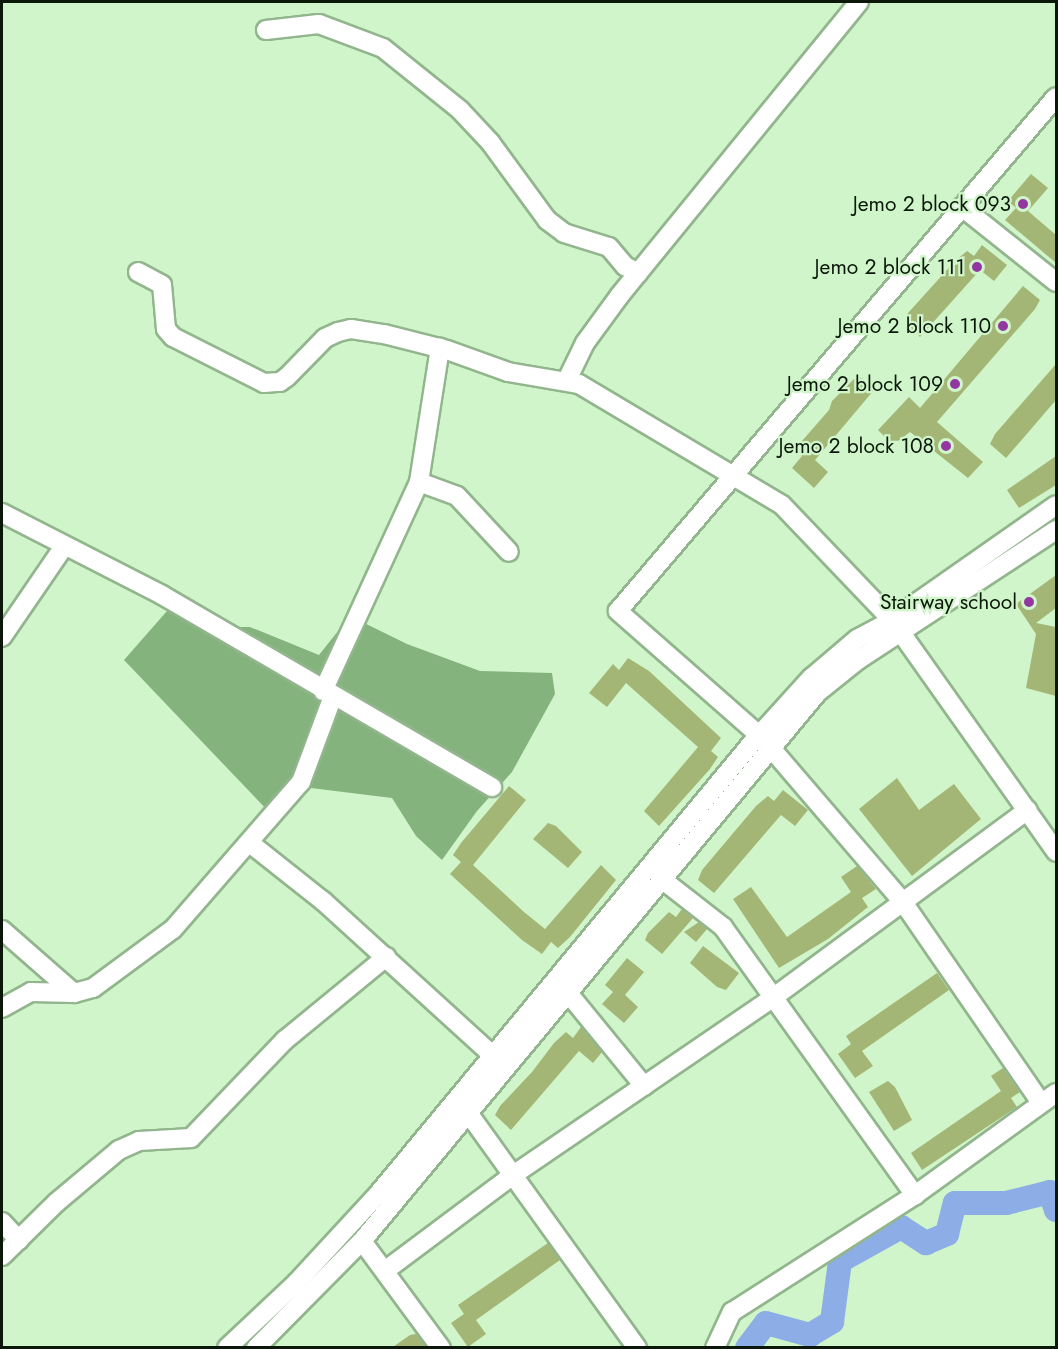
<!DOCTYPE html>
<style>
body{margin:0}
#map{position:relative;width:1058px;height:1349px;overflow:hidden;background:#d0f5ca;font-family:Jost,sans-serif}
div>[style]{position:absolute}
.forest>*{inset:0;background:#85b37e}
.river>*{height:24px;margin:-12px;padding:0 12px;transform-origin:12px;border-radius:12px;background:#8cade6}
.building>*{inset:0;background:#a4b675}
.roads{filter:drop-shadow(2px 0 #92b58d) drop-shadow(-2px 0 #92b58d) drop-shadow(0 2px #92b58d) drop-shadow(0 -2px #92b58d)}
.minor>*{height:18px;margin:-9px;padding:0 9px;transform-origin:9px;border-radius:9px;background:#fff}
.dots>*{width:16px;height:16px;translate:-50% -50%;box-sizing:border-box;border:3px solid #d0f5ca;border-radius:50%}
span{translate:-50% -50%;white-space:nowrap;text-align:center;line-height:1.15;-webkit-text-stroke:4.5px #d0f5ca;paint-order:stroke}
.poi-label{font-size:21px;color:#0a1709}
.right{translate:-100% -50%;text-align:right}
.frame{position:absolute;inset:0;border:3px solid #0a1709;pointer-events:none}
</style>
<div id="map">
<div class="forest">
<i style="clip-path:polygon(167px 611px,209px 627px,250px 627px,319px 655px,350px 616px,407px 644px,480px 671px,552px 673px,555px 694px,512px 772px,477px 811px,442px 860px,416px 836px,392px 798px,311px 788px,270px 813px,124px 660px)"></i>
</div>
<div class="river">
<i style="left:747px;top:1348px;width:31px;rotate:-53deg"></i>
<i style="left:766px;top:1323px;width:46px;rotate:15.3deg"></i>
<i style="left:810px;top:1335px;width:26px;rotate:-31deg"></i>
<i style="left:832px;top:1322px;width:62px;rotate:-82.5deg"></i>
<i style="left:840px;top:1261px;width:70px;rotate:-29.1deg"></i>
<i style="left:901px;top:1227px;width:30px;rotate:33deg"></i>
<i style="left:926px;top:1243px;width:23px;rotate:-23deg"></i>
<i style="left:947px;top:1234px;width:32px;rotate:-76deg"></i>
<i style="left:955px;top:1203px;width:51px"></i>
<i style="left:1006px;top:1203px;width:45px;rotate:-14deg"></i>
<i style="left:1050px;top:1192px;width:19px;rotate:72deg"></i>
</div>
<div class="building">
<i style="clip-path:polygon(1031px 174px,1048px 188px,1028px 211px,1056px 235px,1056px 263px,1005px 220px,1016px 208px,1008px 201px)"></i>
<i style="clip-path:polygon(982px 245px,1007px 265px,994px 281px,980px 270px,920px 337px,905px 322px,908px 313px,955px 261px,967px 251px,974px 256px)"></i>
<i style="clip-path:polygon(1023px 286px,1040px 300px,1035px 309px,937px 422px,983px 462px,968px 478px,910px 432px,893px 445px,878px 430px,909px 397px,920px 408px)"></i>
<i style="clip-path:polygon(1056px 364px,1056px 400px,1006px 458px,990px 444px,995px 434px)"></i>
<i style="clip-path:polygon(858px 375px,874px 390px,815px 460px,828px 472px,814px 488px,792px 468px,802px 456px,795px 449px,829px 410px,832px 401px)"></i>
<i style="clip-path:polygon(1056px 456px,1056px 485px,1019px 508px,1007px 490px)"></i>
<i style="clip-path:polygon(1056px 575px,1056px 608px,1036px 623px,1056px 627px,1056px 696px,1026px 688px,1036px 634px,1016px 604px)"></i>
<i style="clip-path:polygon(628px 658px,649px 671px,721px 738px,711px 751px,718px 757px,710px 769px,659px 826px,644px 811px,698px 747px,626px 683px,607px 707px,589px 693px,613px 664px,619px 670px)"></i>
<i style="clip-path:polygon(897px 778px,919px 810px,954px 784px,981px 819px,912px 876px,859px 809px)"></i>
<i style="clip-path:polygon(509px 786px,526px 800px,473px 865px,524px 912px,545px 929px,601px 865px,616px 880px,570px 937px,558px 948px,551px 942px,542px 954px,522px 940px,450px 874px,461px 862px,453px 855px,461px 843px)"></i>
<i style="clip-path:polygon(783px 790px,808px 810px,795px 826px,781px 815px,714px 893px,698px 880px,702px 870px,756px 806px,768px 796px,774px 801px)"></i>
<i style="clip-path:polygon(548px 823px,556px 826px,582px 852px,568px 868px,533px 839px)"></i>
<i style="clip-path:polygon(857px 866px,876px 889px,862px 898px,868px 907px,828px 939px,779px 968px,733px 899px,751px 887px,787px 937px,851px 892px,841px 877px)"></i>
<i style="clip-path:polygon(682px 909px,693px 918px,662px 954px,645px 940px,648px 933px,669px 912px,676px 917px)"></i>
<i style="clip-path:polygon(699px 922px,707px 929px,696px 942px,684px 932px)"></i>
<i style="clip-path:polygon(703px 946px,739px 973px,726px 990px,717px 987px,690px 963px)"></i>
<i style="clip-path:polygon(627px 958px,644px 972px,625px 995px,638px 1007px,624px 1023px,602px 1004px,613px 992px,605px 985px)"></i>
<i style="clip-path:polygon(937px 973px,949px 990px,862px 1051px,873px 1066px,855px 1078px,838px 1054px,851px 1044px,846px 1036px)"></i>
<i style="clip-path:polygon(581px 1027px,602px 1052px,593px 1063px,579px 1051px,511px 1130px,495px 1115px,500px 1106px,532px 1072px,554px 1043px,566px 1032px,573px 1038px)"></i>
<i style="clip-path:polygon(1003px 1068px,1020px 1092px,1011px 1098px,1017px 1107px,922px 1170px,911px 1153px,1001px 1091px,991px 1076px)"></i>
<i style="clip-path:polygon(888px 1081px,895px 1087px,912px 1120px,894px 1131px,869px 1092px)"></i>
<i style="clip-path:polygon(548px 1243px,560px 1260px,476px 1320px,486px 1334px,468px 1347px,451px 1323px,464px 1314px,458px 1305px)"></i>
<i style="clip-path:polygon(416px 1334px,427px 1347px,393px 1347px,410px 1335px)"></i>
</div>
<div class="roads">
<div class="minor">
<i style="left:266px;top:30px;width:53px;rotate:-6.5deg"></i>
<i style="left:319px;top:24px;width:68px;rotate:20.6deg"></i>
<i style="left:383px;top:48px;width:99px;rotate:38.8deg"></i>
<i style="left:460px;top:110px;width:44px;rotate:46.8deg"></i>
<i style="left:490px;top:142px;width:97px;rotate:53.8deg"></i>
<i style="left:547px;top:220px;width:21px;rotate:37deg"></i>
<i style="left:564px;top:233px;width:47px;rotate:17.3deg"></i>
<i style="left:609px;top:247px;width:25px;rotate:50deg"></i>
<i style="left:625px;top:266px;width:15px;rotate:28deg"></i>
<i style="left:962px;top:207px;width:120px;rotate:38.6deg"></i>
<i style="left:138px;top:272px;width:27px;rotate:28deg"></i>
<i style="left:162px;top:285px;width:44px;rotate:84.8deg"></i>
<i style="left:166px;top:329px;width:11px;rotate:49deg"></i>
<i style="left:173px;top:337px;width:102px;rotate:26.8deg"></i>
<i style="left:264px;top:383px;width:16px;rotate:-4deg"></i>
<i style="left:280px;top:382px;width:9px;rotate:-36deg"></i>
<i style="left:287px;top:377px;width:54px;rotate:-45.7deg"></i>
<i style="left:325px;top:338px;width:14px;rotate:-25deg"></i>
<i style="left:338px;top:332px;width:13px;rotate:-13deg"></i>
<i style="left:351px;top:329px;width:33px;rotate:9deg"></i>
<i style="left:384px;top:334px;width:65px;rotate:14.3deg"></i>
<i style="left:447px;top:350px;width:65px;rotate:19.8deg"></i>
<i style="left:508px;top:372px;width:72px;rotate:9.6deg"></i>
<i style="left:579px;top:384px;width:236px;rotate:30.8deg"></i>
<i style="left:782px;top:505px;width:159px;rotate:46.3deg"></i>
<i style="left:892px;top:620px;width:284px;rotate:54.7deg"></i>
<i style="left:567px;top:380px;width:41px;rotate:-64.1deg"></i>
<i style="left:585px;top:343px;width:59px;rotate:-53.9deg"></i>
<i style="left:620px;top:295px;width:378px;rotate:-50.8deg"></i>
<i style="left:419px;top:482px;width:40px;rotate:20.2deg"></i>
<i style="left:457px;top:496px;width:76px;rotate:47.1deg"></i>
<i style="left:2px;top:513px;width:180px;rotate:27.1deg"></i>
<i style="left:162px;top:595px;width:382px;rotate:30.2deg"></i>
<i style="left:2px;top:637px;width:108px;rotate:-55.6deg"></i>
<i style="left:323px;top:691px;width:230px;rotate:-65.3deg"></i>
<i style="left:419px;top:482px;width:136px;rotate:-81.1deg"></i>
<i style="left:759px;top:735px;width:188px;rotate:-138.7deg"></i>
<i style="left:618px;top:611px;width:675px;rotate:-49.56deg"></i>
<i style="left:770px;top:747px;width:204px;rotate:49.4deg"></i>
<i style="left:903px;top:902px;width:244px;rotate:55.5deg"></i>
<i style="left:251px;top:844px;width:92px;rotate:38.4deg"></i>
<i style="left:323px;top:901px;width:229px;rotate:42.3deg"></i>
<i style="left:664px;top:881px;width:75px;rotate:37.9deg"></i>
<i style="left:723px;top:927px;width:330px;rotate:54.4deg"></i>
<i style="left:2px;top:930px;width:96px;rotate:41.2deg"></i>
<i style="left:568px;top:993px;width:120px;rotate:50.7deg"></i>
<i style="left:2px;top:1008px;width:33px;rotate:-29deg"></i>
<i style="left:31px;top:992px;width:43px;rotate:1.3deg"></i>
<i style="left:74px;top:993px;width:20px;rotate:-15deg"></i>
<i style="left:93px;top:988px;width:99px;rotate:-36.4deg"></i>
<i style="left:173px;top:929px;width:195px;rotate:-49deg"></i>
<i style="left:301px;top:782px;width:92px;rotate:-69.6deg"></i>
<i style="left:469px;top:1114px;width:288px;rotate:54.3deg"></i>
<i style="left:2px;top:1222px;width:25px;rotate:47deg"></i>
<i style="left:362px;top:1241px;width:133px;rotate:53.6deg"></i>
<i style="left:2px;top:1256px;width:77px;rotate:-44.5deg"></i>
<i style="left:57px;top:1202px;width:81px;rotate:-40deg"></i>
<i style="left:119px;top:1150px;width:22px;rotate:-24deg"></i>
<i style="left:139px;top:1141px;width:52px;rotate:-3.3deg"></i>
<i style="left:191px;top:1138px;width:136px;rotate:-46.2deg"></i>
<i style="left:285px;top:1040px;width:131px;rotate:-39.4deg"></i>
<i style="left:386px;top:1270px;width:159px;rotate:-36.8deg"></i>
<i style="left:513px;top:1175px;width:316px;rotate:-34.3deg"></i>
<i style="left:774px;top:997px;width:315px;rotate:-36.4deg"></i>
<i style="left:227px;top:1348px;width:95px;rotate:-43.3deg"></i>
<i style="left:296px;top:1283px;width:122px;rotate:-47.3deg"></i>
<i style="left:379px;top:1193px;width:584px;rotate:-50.35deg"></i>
<i style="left:752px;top:743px;width:88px;rotate:-47.8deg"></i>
<i style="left:811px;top:678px;width:60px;rotate:-40.3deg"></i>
<i style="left:857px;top:639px;width:40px;rotate:-28deg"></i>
<i style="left:892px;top:620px;width:200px;rotate:-35deg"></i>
<i style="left:256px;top:1348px;width:151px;rotate:-45.3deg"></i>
<i style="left:362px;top:1241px;width:714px;rotate:-50.29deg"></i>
<i style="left:818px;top:692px;width:51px;rotate:-38.7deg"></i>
<i style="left:858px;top:660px;width:237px;rotate:-33.3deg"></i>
<i style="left:715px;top:1348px;width:40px;rotate:-65deg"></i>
<i style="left:732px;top:1312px;width:217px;rotate:-32.6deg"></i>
<i style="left:915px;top:1195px;width:174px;rotate:-35.9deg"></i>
</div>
</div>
<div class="dots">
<i style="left:1023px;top:204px;background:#9237a2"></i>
<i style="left:977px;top:267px;background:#9237a2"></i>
<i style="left:1003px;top:326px;background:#9237a2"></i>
<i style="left:955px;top:384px;background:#9237a2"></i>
<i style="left:946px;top:446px;background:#9237a2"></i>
<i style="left:1029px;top:602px;background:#9237a2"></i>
</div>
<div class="poi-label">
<span class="right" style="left:1011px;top:204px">Jemo 2 block 093</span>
<span class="right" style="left:965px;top:267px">Jemo 2 block 111</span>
<span class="right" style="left:991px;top:326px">Jemo 2 block 110</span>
<span class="right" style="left:943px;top:384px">Jemo 2 block 109</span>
<span class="right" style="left:934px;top:446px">Jemo 2 block 108</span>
<span class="right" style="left:1017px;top:602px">Stairway school</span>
</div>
<div class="frame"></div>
</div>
